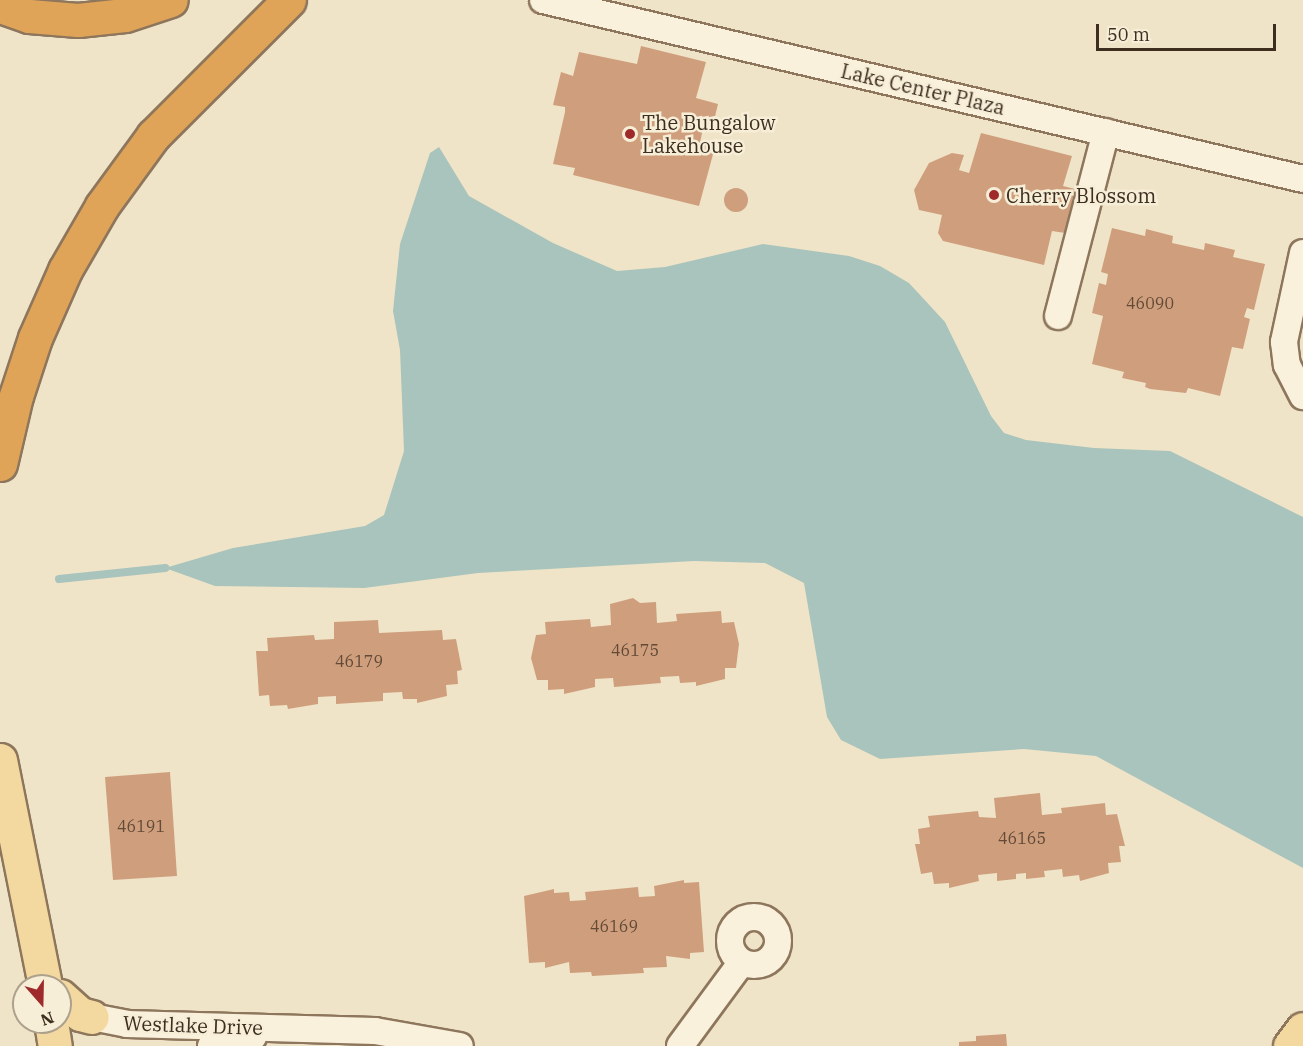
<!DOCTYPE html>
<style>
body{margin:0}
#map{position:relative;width:1303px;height:1046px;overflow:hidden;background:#f0e4c8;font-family:"IBM Plex Serif",serif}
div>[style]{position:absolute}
.water>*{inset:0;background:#a9c4bc}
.stream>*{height:8px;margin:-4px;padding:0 4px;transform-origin:4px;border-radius:4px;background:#a9c4bc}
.building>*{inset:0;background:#cf9f7d}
.round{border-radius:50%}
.roads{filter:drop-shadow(2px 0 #8d765c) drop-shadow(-2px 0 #8d765c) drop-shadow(0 2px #8d765c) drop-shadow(0 -2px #8d765c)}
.minor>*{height:26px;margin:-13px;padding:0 13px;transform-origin:13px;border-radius:13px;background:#faf1dc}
.minor>.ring{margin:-13px;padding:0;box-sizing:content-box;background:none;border:26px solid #faf1dc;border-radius:50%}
.major>*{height:33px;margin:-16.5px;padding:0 16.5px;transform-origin:16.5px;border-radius:16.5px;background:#f3d9a0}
.highway>*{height:33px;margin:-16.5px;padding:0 16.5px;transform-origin:16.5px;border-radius:16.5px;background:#e0a458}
.dots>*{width:16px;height:16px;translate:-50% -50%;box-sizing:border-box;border:3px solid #f7eed8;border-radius:50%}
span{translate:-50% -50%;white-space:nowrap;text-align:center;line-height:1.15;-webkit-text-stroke:5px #f7eed8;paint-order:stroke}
.number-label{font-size:16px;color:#624a37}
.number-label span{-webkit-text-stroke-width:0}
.street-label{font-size:20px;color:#3d2e20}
.poi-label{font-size:20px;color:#3d2e20}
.left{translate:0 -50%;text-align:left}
.north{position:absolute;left:12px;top:974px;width:60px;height:60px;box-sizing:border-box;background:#f7eed8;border:2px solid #ada18e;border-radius:50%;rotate:160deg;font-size:16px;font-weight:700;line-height:24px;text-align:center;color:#3d2e20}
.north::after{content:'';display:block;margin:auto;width:21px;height:27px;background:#9e2a2b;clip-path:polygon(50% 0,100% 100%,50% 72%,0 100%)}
.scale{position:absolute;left:1096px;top:24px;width:180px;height:27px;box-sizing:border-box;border:3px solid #3d2e20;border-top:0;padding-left:8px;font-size:18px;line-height:21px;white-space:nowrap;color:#3d2e20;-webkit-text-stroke:4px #f7eed8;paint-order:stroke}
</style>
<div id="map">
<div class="water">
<i style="clip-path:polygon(439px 147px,469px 196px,553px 243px,617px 271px,665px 267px,763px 244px,849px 256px,880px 266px,909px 283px,945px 322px,991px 416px,1004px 433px,1026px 440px,1094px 448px,1170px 451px,1303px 517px,1303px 868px,1096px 756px,1024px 749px,880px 759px,841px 740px,827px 717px,804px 583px,765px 563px,694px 561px,478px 573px,364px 588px,215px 586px,165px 568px,233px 548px,365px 526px,384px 515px,404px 451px,400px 350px,393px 311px,400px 244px,430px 153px)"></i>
</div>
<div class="stream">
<i style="left:59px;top:579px;width:107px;rotate:-5.9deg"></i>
</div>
<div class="building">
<i style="clip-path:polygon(641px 46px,706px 62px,696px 98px,718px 104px,713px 125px,704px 123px,700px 143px,715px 147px,699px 206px,573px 175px,575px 168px,553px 164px,565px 112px,565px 107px,553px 105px,561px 72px,573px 76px,579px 52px,637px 64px)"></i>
<i style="clip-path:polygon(981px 133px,1072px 156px,1063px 186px,1075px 189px,1065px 233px,1052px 231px,1044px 265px,943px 241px,938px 233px,942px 215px,919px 210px,914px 190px,929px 163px,952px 153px,964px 155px,959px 170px,969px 173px)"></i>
<i class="round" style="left:724px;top:188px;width:24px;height:24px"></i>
<i style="clip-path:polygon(1112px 228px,1145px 236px,1146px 229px,1173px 236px,1172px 243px,1204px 250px,1205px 243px,1235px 250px,1233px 257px,1265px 264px,1254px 310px,1247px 308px,1244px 317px,1250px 319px,1243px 349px,1232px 347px,1220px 396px,1188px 388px,1186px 393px,1150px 389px,1145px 387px,1146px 383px,1122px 378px,1124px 372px,1092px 364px,1103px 316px,1092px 313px,1099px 283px,1106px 285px,1108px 274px,1101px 272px)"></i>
<i style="clip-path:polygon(633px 598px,640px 603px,656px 602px,657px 623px,677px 621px,676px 614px,721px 611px,722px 623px,734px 622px,739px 644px,736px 668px,725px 668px,725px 679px,696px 686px,696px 682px,680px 683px,679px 676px,660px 677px,661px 683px,614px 687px,613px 678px,595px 679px,595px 687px,564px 694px,564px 689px,548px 690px,548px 680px,537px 680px,531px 658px,536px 635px,546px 634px,545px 622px,590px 619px,591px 627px,611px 625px,610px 604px)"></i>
<i style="clip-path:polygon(378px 620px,379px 633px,442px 630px,443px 640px,456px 639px,462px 670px,457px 671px,458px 684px,446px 685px,447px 696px,417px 703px,417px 699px,403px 699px,402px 692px,383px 693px,383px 701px,336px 704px,336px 696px,318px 697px,318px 704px,288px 709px,287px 705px,270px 706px,269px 695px,259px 696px,256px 651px,268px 651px,267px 638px,314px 635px,315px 640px,334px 639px,334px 622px)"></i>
<i style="clip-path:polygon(170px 772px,177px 876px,113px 880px,105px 777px)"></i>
<i style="clip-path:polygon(1040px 793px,1042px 815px,1062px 813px,1061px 808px,1105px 803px,1106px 815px,1117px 814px,1125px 846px,1119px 846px,1121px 862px,1108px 863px,1109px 873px,1080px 881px,1079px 875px,1063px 877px,1062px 869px,1044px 871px,1045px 877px,1026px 879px,1026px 873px,1016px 874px,1016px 879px,997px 881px,997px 873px,978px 875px,979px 881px,949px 888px,949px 883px,934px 884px,932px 872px,921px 874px,915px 844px,920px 844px,918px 829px,930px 827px,928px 816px,978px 811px,979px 817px,996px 818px,994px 798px)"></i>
<i style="clip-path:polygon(684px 880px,684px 883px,699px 882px,704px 952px,690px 953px,690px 959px,666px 956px,667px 967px,643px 968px,644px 973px,592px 976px,591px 972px,570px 973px,569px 962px,545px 968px,545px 962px,529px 963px,524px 896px,554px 889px,554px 893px,569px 892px,570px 901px,586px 900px,585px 892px,638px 887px,639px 897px,655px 896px,654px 886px)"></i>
<i style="clip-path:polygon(1006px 1034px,1007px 1046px,959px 1046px,959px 1042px,976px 1041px,976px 1036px)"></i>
</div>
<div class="roads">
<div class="minor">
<i style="left:543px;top:0;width:781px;rotate:13.25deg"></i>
<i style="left:1303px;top:253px;width:91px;rotate:102.1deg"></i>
<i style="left:1284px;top:342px;width:23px;rotate:83deg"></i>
<i style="left:1287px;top:365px;width:35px;rotate:63deg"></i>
<i style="left:1058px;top:316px;width:190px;rotate:-75.4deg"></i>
<i class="ring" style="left:730px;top:917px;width:22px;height:22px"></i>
<i style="left:92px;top:1017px;width:36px;rotate:11deg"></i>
<i style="left:127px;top:1024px;width:248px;rotate:1.6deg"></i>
<i style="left:375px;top:1031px;width:86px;rotate:10deg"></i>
<i style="left:211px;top:1046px;width:43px;rotate:-12.1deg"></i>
<i style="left:680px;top:1046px;width:104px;rotate:-53.6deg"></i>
</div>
<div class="major">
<i style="left:0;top:760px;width:230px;rotate:78.7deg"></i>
<i style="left:60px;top:996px;width:27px;rotate:42deg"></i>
<i style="left:80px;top:1014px;width:12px;rotate:14deg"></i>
<i style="left:51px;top:1022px;width:24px;rotate:81deg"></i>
<i style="left:1290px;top:1046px;width:21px;rotate:-53deg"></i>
</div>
<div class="highway">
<i style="left:0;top:6px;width:31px;rotate:19deg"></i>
<i style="left:29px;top:16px;width:49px;rotate:4.7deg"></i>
<i style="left:78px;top:20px;width:47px;rotate:-6.1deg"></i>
<i style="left:125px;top:15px;width:48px;rotate:-18.1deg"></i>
<i style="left:0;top:464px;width:70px;rotate:-76.8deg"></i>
<i style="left:16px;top:396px;width:61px;rotate:-71.9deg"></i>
<i style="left:35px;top:338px;width:74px;rotate:-66.2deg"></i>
<i style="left:65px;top:270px;width:74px;rotate:-60deg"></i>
<i style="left:102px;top:206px;width:87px;rotate:-53.9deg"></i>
<i style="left:153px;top:136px;width:192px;rotate:-45deg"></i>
</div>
</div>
<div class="dots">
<i style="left:630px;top:134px;background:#9e2a2b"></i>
<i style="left:994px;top:195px;background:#9e2a2b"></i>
</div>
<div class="number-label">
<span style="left:1150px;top:303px">46090</span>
<span style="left:635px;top:650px">46175</span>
<span style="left:359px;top:661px">46179</span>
<span style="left:141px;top:826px">46191</span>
<span style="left:1022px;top:838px">46165</span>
<span style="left:614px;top:926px">46169</span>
</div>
<div class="street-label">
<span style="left:923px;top:89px;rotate:13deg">Lake Center Plaza</span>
<span style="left:193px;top:1025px;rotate:2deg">Westlake Drive</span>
</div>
<div class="poi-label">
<span class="left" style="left:642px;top:134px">The Bungalow<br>Lakehouse</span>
<span class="left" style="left:1006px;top:195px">Cherry Blossom</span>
</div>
<div class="north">N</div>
<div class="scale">50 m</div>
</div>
